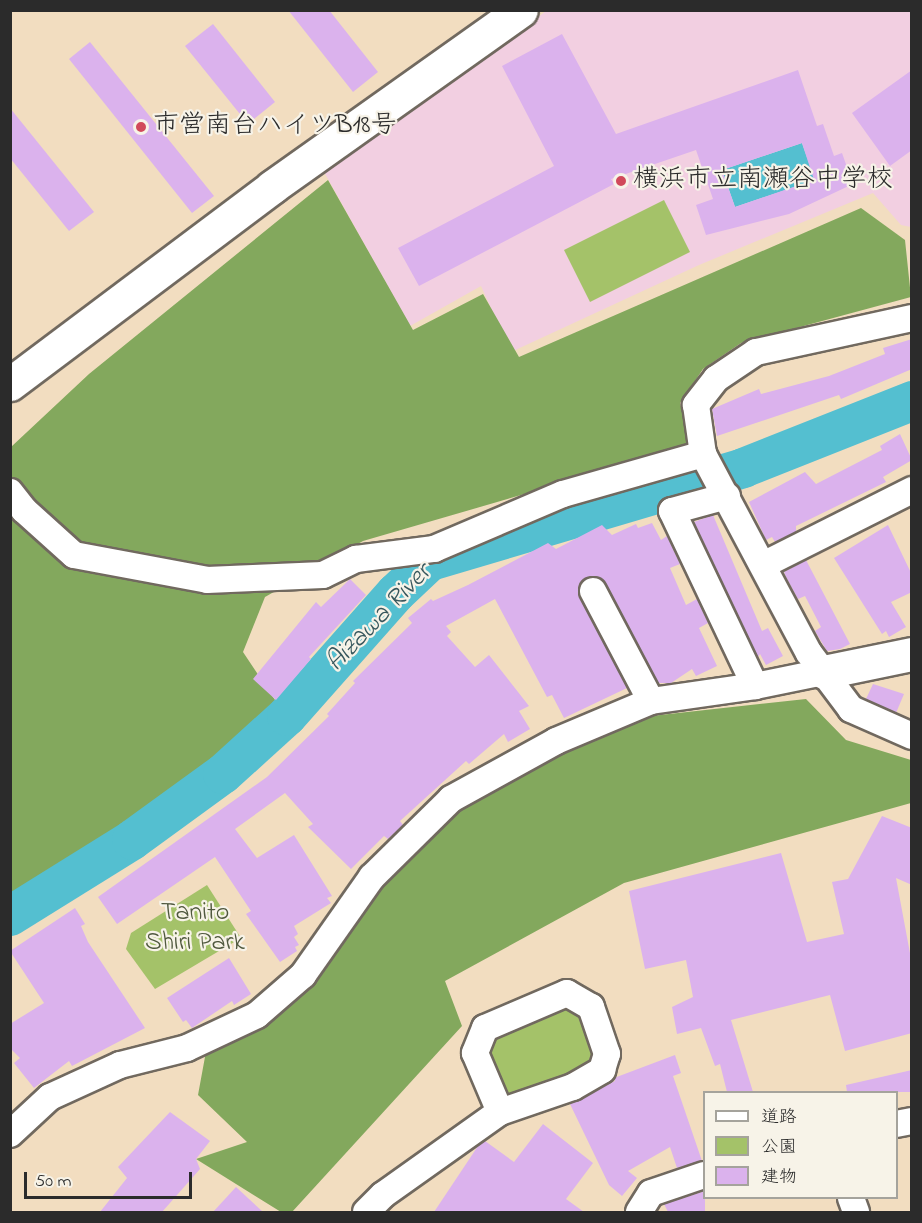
<!DOCTYPE html>
<meta charset="utf-8">
<style>
body{margin:0}
#map{position:relative;width:922px;height:1223px;overflow:hidden;background:#f2ddc0;font-family:"Indie Flower","Klee One",sans-serif}
div>[style]{position:absolute}
.built>*{inset:0;background:#f2cfe1}
.green>*{inset:0;background:#a4c269}
.forest>*{inset:0;background:#83a85d}
.water>*{inset:0;background:#54bfd0}
.river>*{height:40px;margin:-20px;padding:0 20px;transform-origin:20px;border-radius:20px;background:#54bfd0}
.building>*{inset:0;background:#dbb2ed}
.roads{filter:drop-shadow(2px 0 #71695f) drop-shadow(-2px 0 #71695f) drop-shadow(0 2px #71695f) drop-shadow(0 -2px #71695f)}
.street>*{height:26px;margin:-13px;padding:0 13px;transform-origin:13px;border-radius:13px;background:#fff}
.secondary>*{height:33px;margin:-16.5px;padding:0 16.5px;transform-origin:16.5px;border-radius:16.5px;background:#fff}
.dots>*{width:16px;height:16px;translate:-50% -50%;box-sizing:border-box;border:3px solid #f7f3e8;border-radius:50%}
span{translate:-50% -50%;white-space:nowrap;text-align:center;line-height:1.15;-webkit-text-stroke:4.5px #f7f3e8;paint-order:stroke}
.poi-label{font-size:26px;color:#2b2b2b}
.left{translate:0 -50%;text-align:left}
.park-label{font-size:26px;color:#4f583e}
.water-label{font-size:27px;color:#37575d;font-style:italic}
.frame{position:absolute;inset:0;border:12px solid #2b2b2b;pointer-events:none}
.legend{position:absolute;left:703px;top:1091px;width:195px;height:108px;box-sizing:border-box;background:#f7f3e8;border:2px solid #a5a39c;margin:0;padding:8px 10px;list-style:none;font-size:18px;color:#2b2b2b}
.legend li{display:flex;align-items:center;gap:12px;height:30px}
.legend b{width:30px;border:2px solid #a5a39c}
.scale{position:absolute;left:24px;top:1172px;width:168px;height:27px;box-sizing:border-box;border:3px solid #2b2b2b;border-top:0;padding-left:8px;font-size:18px;line-height:21px;white-space:nowrap;color:#2b2b2b;-webkit-text-stroke:4px #f7f3e8;paint-order:stroke}
</style>
<div id="map">
<div class="built">
<i style="clip-path:polygon(546px 11px,911px 11px,911px 227px,901px 225px,873px 193px,699px 265px,511px 352px,481px 286px,410px 326px,323px 170px,492px 53px)"></i>
</div>
<div class="green">
<i style="clip-path:polygon(664px 200px,690px 252px,590px 302px,564px 250px)"></i>
<i style="clip-path:polygon(207px 885px,241px 938px,155px 989px,126px 949px,131px 933px)"></i>
<i style="clip-path:polygon(564px 1001px,583px 1011px,599px 1054px,574px 1080px,505px 1101px,485px 1056px,491px 1037px)"></i>
</div>
<div class="forest">
<i style="clip-path:polygon(328px 180px,413px 330px,483px 294px,519px 357px,861px 208px,905px 240px,911px 297px,741px 343px,703px 369px,680px 403px,690px 446px,363px 541px,265px 597px,243px 652px,291px 724px,66px 884px,11px 912px,11px 447px,89px 374px)"></i>
<i style="clip-path:polygon(806px 699px,846px 740px,911px 760px,911px 803px,624px 883px,445px 981px,462px 1026px,292px 1212px,281px 1212px,196px 1159px,247px 1142px,198px 1095px,207px 1046px,269px 1018px,376px 889px,464px 799px,642px 717px)"></i>
</div>
<div class="water">
<i style="clip-path:polygon(802px 143px,815px 180px,735px 207px,722px 170px)"></i>
</div>
<div class="river">
<i style="left:10px;top:916px;width:144px;rotate:-31.9deg"></i>
<i style="left:132px;top:840px;width:112px;rotate:-36deg"></i>
<i style="left:223px;top:774px;width:86px;rotate:-42.2deg"></i>
<i style="left:287px;top:716px;width:164px;rotate:-48.5deg"></i>
<i style="left:396px;top:593px;width:47px;rotate:-43.3deg"></i>
<i style="left:430px;top:561px;width:327px;rotate:-16.5deg"></i>
<i style="left:743px;top:468px;width:182px;rotate:-21.6deg"></i>
</div>
<div class="building">
<i style="clip-path:polygon(288px 10px,329px 10px,378px 72px,353px 92px)"></i>
<i style="clip-path:polygon(213px 24px,275px 102px,248px 124px,185px 46px)"></i>
<i style="clip-path:polygon(evenodd,562px 34px,616px 134px,798px 70px,817px 126px,823px 124px,834px 156px,842px 153px,853px 184px,789px 214px,706px 235px,696px 205px,713px 199px,696px 150px,611px 179px,614px 184px,419px 286px,398px 248px,554px 166px,502px 66px,562px 34px,802px 143px,814px 180px,735px 207px,722px 170px,802px 143px)"></i>
<i style="clip-path:polygon(90px 42px,214px 196px,192px 213px,69px 59px)"></i>
<i style="clip-path:polygon(912px 70px,912px 150px,890px 166px,852px 113px)"></i>
<i style="clip-path:polygon(10px 108px,94px 212px,69px 231px,10px 158px)"></i>
<i style="clip-path:polygon(912px 339px,912px 369px,841px 399px,839px 395px,717px 436px,712px 409px,759px 389px,761px 394px,829px 376px,885px 354px,883px 348px)"></i>
<i style="clip-path:polygon(900px 434px,912px 460px,883px 477px,886px 482px,796px 526px,796px 532px,775px 542px,772px 537px,766px 540px,749px 502px,805px 472px,816px 484px,882px 450px,880px 446px)"></i>
<i style="clip-path:polygon(713px 515px,762px 631px,768px 628px,783px 656px,766px 665px,760px 654px,758px 657px,694px 522px)"></i>
<i style="clip-path:polygon(652px 523px,661px 540px,667px 536px,680px 564px,670px 568px,686px 605px,697px 599px,708px 623px,699px 628px,717px 666px,696px 676px,692px 669px,671px 683px,658px 683px,606px 584px,600px 578px,587px 578px,580px 584px,580px 597px,627px 688px,564px 718px,552px 695px,547px 697px,495px 599px,446px 626px,451px 632px,447px 636px,475px 667px,489px 655px,529px 706px,519px 711px,530px 729px,508px 742px,504px 734px,469px 764px,466px 761px,400px 821px,403px 825px,388px 839px,384px 836px,351px 869px,308px 827px,313px 824px,285px 793px,235px 829px,257px 858px,294px 835px,332px 896px,327px 898px,331px 903px,294px 926px,298px 934px,294px 937px,299px 945px,295px 947px,297px 951px,280px 962px,246px 914px,251px 911px,215px 857px,117px 924px,98px 897px,267px 777px,329px 716px,327px 714px,355px 683px,353px 681px,412px 623px,408px 618px,431px 599px,433px 601px,468px 585px,548px 543px,556px 549px,602px 525px,612px 535px,636px 524px,638px 528px)"></i>
<i style="clip-path:polygon(888px 525px,912px 575px,912px 592px,891px 602px,906px 627px,889px 637px,886px 631px,882px 634px,834px 558px)"></i>
<i style="clip-path:polygon(806px 560px,850px 644px,840px 649px,827px 651px,815px 631px,821px 627px,805px 596px,798px 599px,787px 579px,784px 572px)"></i>
<i style="clip-path:polygon(350px 579px,366px 595px,309px 657px,311px 659px,276px 700px,253px 679px,316px 602px,321px 607px)"></i>
<i style="clip-path:polygon(873px 684px,904px 694px,896px 713px,866px 699px)"></i>
<i style="clip-path:polygon(882px 816px,912px 828px,912px 885px,896px 878px,912px 964px,912px 1033px,845px 1051px,830px 995px,731px 1020px,753px 1092px,727px 1092px,720px 1064px,715px 1066px,701px 1028px,677px 1034px,672px 1007px,693px 997px,686px 960px,645px 969px,629px 891px,781px 853px,807px 942px,844px 934px,832px 882px,848px 879px)"></i>
<i style="clip-path:polygon(75px 908px,85px 924px,81px 926px,88px 942px,145px 1028px,72px 1066px,69px 1061px,34px 1088px,14px 1063px,20px 1058px,10px 1048px,10px 1024px,44px 1003px,10px 951px)"></i>
<i style="clip-path:polygon(229px 958px,251px 994px,234px 1005px,232px 1001px,192px 1028px,186px 1020px,183px 1022px,167px 998px)"></i>
<i style="clip-path:polygon(675px 1055px,681px 1073px,673px 1076px,702px 1161px,677px 1168px,670px 1147px,628px 1171px,637px 1178px,622px 1196px,609px 1185px,570px 1104px,615px 1081px,614px 1078px)"></i>
<i style="clip-path:polygon(912px 1070px,912px 1092px,847px 1092px,846px 1085px)"></i>
<i style="clip-path:polygon(170px 1112px,210px 1141px,196px 1159px,200px 1169px,162px 1212px,100px 1212px,127px 1178px,118px 1167px)"></i>
<i style="clip-path:polygon(543px 1124px,593px 1163px,566px 1199px,584px 1212px,434px 1212px,478px 1146px,485px 1141px,514px 1162px)"></i>
<i style="clip-path:polygon(236px 1187px,263px 1212px,213px 1212px)"></i>
<i style="clip-path:polygon(705px 1191px,705px 1212px,668px 1212px,664px 1204px)"></i>
</div>
<div class="roads">
<div class="street">
<i style="left:912px;top:318px;width:160px;rotate:167.7deg"></i>
<i style="left:756px;top:352px;width:48px;rotate:146deg"></i>
<i style="left:716px;top:379px;width:33px;rotate:128deg"></i>
<i style="left:696px;top:405px;width:49px;rotate:81.9deg"></i>
<i style="left:703px;top:454px;width:225px;rotate:62deg"></i>
<i style="left:809px;top:653px;width:70px;rotate:53.1deg"></i>
<i style="left:851px;top:709px;width:67px;rotate:23.9deg"></i>
<i style="left:10px;top:492px;width:23px;rotate:52deg"></i>
<i style="left:24px;top:510px;width:67px;rotate:42deg"></i>
<i style="left:74px;top:555px;width:135px;rotate:10.6deg"></i>
<i style="left:207px;top:580px;width:116px;rotate:-2.5deg"></i>
<i style="left:323px;top:575px;width:37px;rotate:-26deg"></i>
<i style="left:356px;top:559px;width:79px;rotate:-7.3deg"></i>
<i style="left:434px;top:549px;width:140px;rotate:-23.1deg"></i>
<i style="left:563px;top:494px;width:146px;rotate:-15.9deg"></i>
<i style="left:727px;top:496px;width:57px;rotate:164.7deg"></i>
<i style="left:672px;top:511px;width:194px;rotate:64.6deg"></i>
<i style="left:763px;top:565px;width:167px;rotate:-26.7deg"></i>
<i style="left:593px;top:591px;width:124px;rotate:62.2deg"></i>
<i style="left:896px;top:1124px;width:16px;rotate:-11deg"></i>
<i style="left:10px;top:1134px;width:54px;rotate:-42.8deg"></i>
<i style="left:50px;top:1097px;width:77px;rotate:-24.6deg"></i>
<i style="left:120px;top:1065px;width:69px;rotate:-14.2deg"></i>
<i style="left:187px;top:1048px;width:77px;rotate:-25.2deg"></i>
<i style="left:257px;top:1015px;width:61px;rotate:-41deg"></i>
<i style="left:303px;top:975px;width:120px;rotate:-54.9deg"></i>
<i style="left:372px;top:877px;width:111px;rotate:-44.6deg"></i>
<i style="left:451px;top:799px;width:120px;rotate:-28.9deg"></i>
<i style="left:556px;top:741px;width:103px;rotate:-22.8deg"></i>
<i style="left:651px;top:701px;width:105px;rotate:-8.2deg"></i>
<i style="left:755px;top:686px;width:70px;rotate:-11.5deg"></i>
<i style="left:851px;top:1198px;width:15px;rotate:70deg"></i>
<i style="left:366px;top:1212px;width:24px;rotate:-45deg"></i>
<i style="left:383px;top:1195px;width:143px;rotate:-35.4deg"></i>
<i style="left:500px;top:1112px;width:77px;rotate:-18.9deg"></i>
<i style="left:573px;top:1087px;width:34px;rotate:-30deg"></i>
<i style="left:602px;top:1070px;width:17px;rotate:-73deg"></i>
<i style="left:607px;top:1054px;width:50px;rotate:-108.8deg"></i>
<i style="left:591px;top:1007px;width:28px;rotate:-150deg"></i>
<i style="left:567px;top:993px;width:89px;rotate:156.9deg"></i>
<i style="left:485px;top:1028px;width:27px;rotate:112deg"></i>
<i style="left:475px;top:1053px;width:64px;rotate:67deg"></i>
<i style="left:639px;top:1212px;width:22px;rotate:-58deg"></i>
<i style="left:651px;top:1193px;width:56px;rotate:-18.8deg"></i>
</div>
<div class="secondary">
<i style="left:10px;top:384px;width:328px;rotate:-36.9deg"></i>
<i style="left:272px;top:187px;width:305px;rotate:-35.4deg"></i>
<i style="left:824px;top:672px;width:90px;rotate:-11.6deg"></i>
</div>
</div>
<div class="dots">
<i style="left:141px;top:127px;background:#d1495b"></i>
<i style="left:621px;top:181px;background:#d1495b"></i>
</div>
<div class="poi-label">
<span class="left" style="left:153px;top:127px">市営南台ハイツB18号</span>
<span class="left" style="left:633px;top:181px">横浜市立南瀬谷中学校</span>
</div>
<div class="park-label">
<span style="left:195px;top:929px">Tanito<br>Shiri Park</span>
</div>
<div class="water-label">
<span style="left:379px;top:618px;rotate:-46deg">Aizawa River</span>
</div>
<div class="frame"></div>
<ul class="legend">
<li><b style="height:8px;background:#fff"></b>道路</li>
<li><b style="height:16px;background:#a4c269"></b>公園</li>
<li><b style="height:16px;background:#dbb2ed"></b>建物</li>
</ul>
<div class="scale">50 m</div>
</div>
